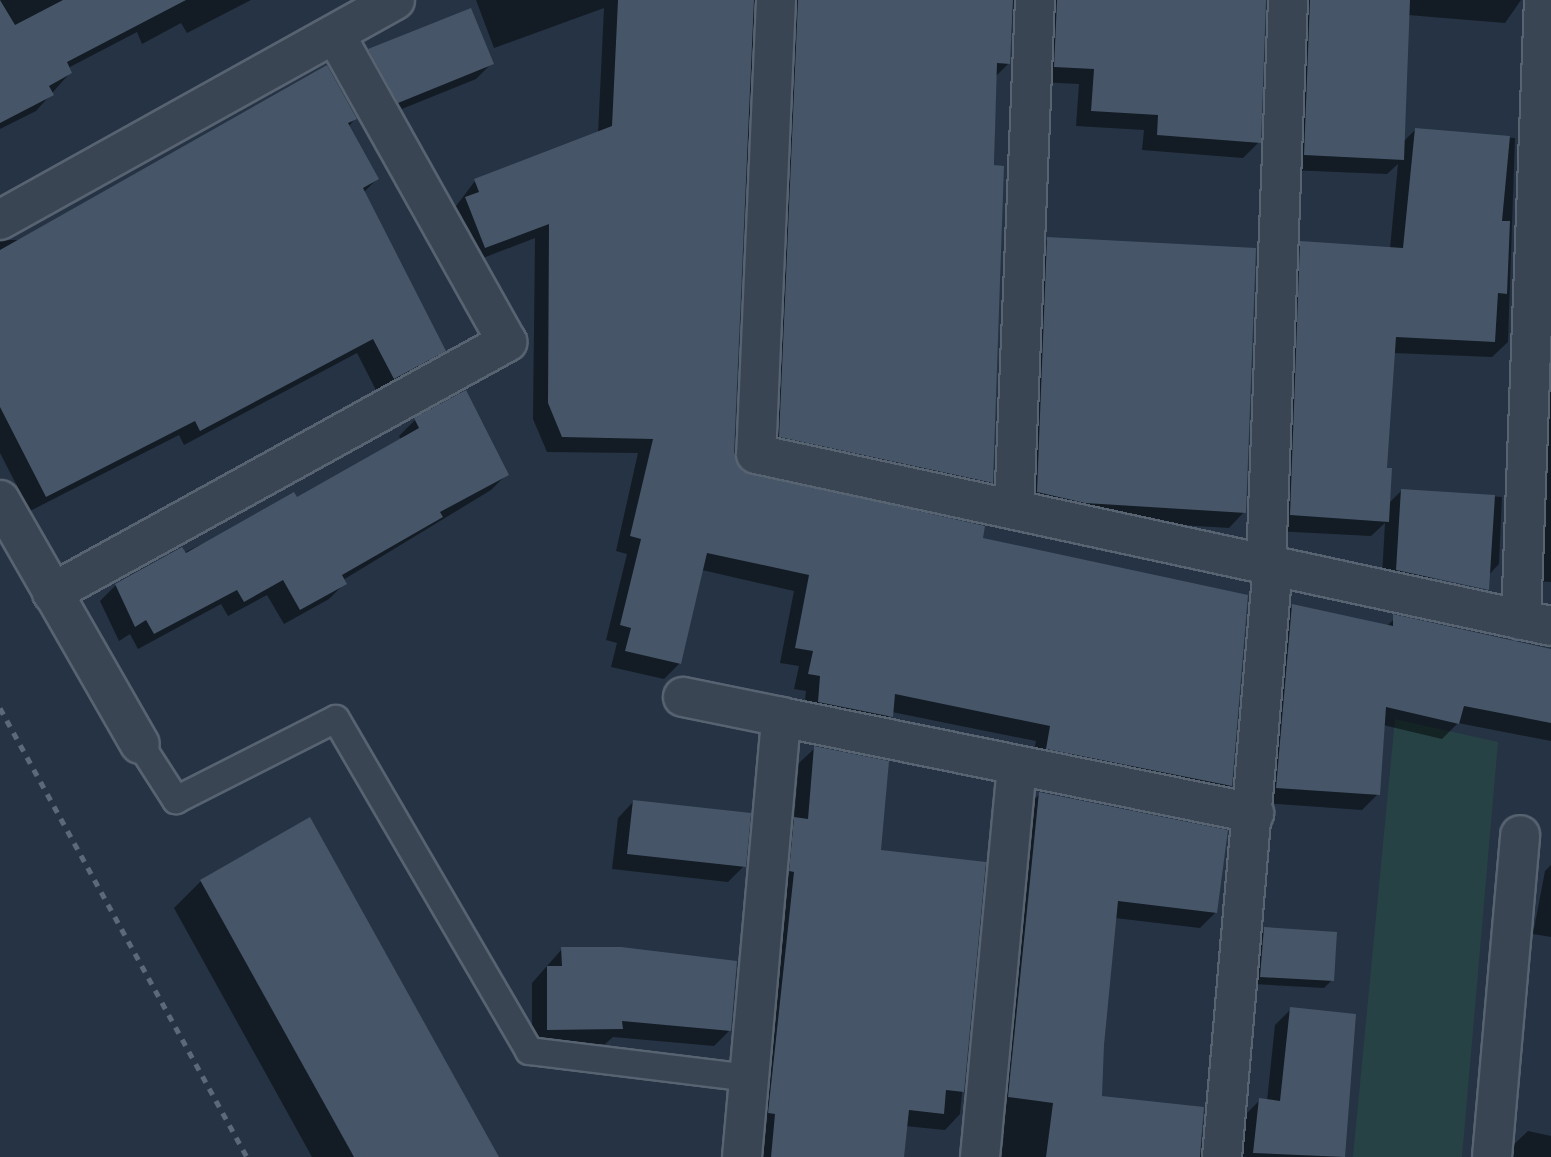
<!DOCTYPE html>
<style>
body{margin:0}
#map{position:relative;width:1551px;height:1157px;overflow:hidden;background:#253344;font-family:"DM Sans",sans-serif}
div>[style]{position:absolute}
.green>*{inset:0;background:#274245}
.shadow>*{inset:0;background:#0007}
.building>*{inset:0;background:#465568}
.roads{filter:drop-shadow(2px 0 #586371) drop-shadow(-2px 0 #586371) drop-shadow(0 2px #586371) drop-shadow(0 -2px #586371)}
.lane>*{height:26px;margin:-13px;padding:0 13px;transform-origin:13px;border-radius:13px;background:#394553}
.street>*{height:38px;margin:-19px;padding:0 19px;transform-origin:19px;border-radius:19px;background:#394553}
.rail>*{height:5px;margin-top:-2.5px;transform-origin:0;background:repeating-linear-gradient(90deg,#5b697b 0 7px,transparent 0 14px)}
span{translate:-50% -50%;white-space:nowrap;text-align:center;line-height:1.15;-webkit-text-stroke:7px #1e2a39;paint-order:stroke}
</style>
<div id="map">
<div class="green">
<i style="clip-path:polygon(1395px 719px,1498px 742px,1462px 1157px,1353px 1157px)"></i>
</div>
<div class="shadow">
<i style="clip-path:polygon(0 0,251px 0,187px 33px,181px 23px,142px 44px,137px 32px,68px 68px,70px 73px,36px 111px,0 129px)"></i>
<i style="clip-path:polygon(476px 0,756px 0,732px 453px,740px 472px,981px 540px,1230px 785px,1215px 801px,1032px 764px,1036px 741px,892px 712px,876px 732px,803px 717px,806px 691px,794px 689px,799px 666px,780px 663px,794px 591px,702px 570px,680px 663px,664px 679px,611px 667px,617px 643px,606px 640px,627px 554px,616px 551px,638px 453px,547px 452px,533px 419px,535px 238px,470px 263px,450px 214px,475px 181px,598px 134px,604px 8px,494px 48px)"></i>
<i style="clip-path:polygon(774px 0,1014px 0,1009px 63px,995px 77px,991px 482px,976px 498px,764px 452px)"></i>
<i style="clip-path:polygon(1031px 0,1201px 0,1259px 142px,1243px 158px,1142px 150px,1144px 130px,1076px 126px,1079px 84px,1039px 82px)"></i>
<i style="clip-path:polygon(1306px 0,1521px 0,1505px 23px,1408px 15px,1403px 142px,1415px 130px,1515px 138px,1508px 342px,1492px 357px,1393px 353px,1385px 469px,1388px 504px,1401px 491px,1502px 497px,1499px 564px,1484px 580px,1382px 576px,1385px 523px,1371px 536px,1275px 531px,1285px 259px,1301px 243px,1390px 249px,1398px 164px,1387px 174px,1289px 170px)"></i>
<i style="clip-path:polygon(1551px 18px,1551px 582px,1530px 581px)"></i>
<i style="clip-path:polygon(369px 50px,492px 63px,476px 79px,382px 117px,354px 66px)"></i>
<i style="clip-path:polygon(355px 119px,348px 127px,377px 179px,363px 193px,444px 351px,428px 366px,378px 394px,357px 353px,184px 445px,179px 435px,30px 511px,0 453px,0 240px,20px 240px)"></i>
<i style="clip-path:polygon(1048px 239px,1244px 512px,1229px 528px,1069px 518px,1022px 508px,1032px 255px)"></i>
<i style="clip-path:polygon(465px 392px,507px 474px,491px 490px,343px 580px,345px 583px,329px 599px,284px 624px,267px 595px,228px 616px,221px 604px,138px 649px,130px 634px,119px 641px,100px 601px,116px 585px,297px 499px,401px 440px,399px 436px,415px 420px)"></i>
<i style="clip-path:polygon(1292px 606px,1387px 626px,1394px 619px,1551px 651px,1551px 741px,1458px 723px,1442px 739px,1383px 725px,1378px 794px,1362px 810px,1261px 803px,1276px 622px)"></i>
<i style="clip-path:polygon(815px 748px,879px 851px,984px 864px,960px 1114px,945px 1130px,905px 1126px,902px 1157px,758px 1157px,779px 834px,794px 819px,799px 763px)"></i>
<i style="clip-path:polygon(1040px 794px,1216px 912px,1200px 928px,1115px 918px,1102px 1044px,1100px 1097px,1203px 1108px,1201px 1157px,1001px 1157px,1004px 1136px,991px 1135px,1024px 809px)"></i>
<i style="clip-path:polygon(633px 802px,744px 866px,728px 882px,612px 869px,618px 818px)"></i>
<i style="clip-path:polygon(309px 819px,497px 1157px,312px 1157px,174px 908px,201px 881px)"></i>
<i style="clip-path:polygon(1551px 865px,1551px 937px,1533px 934px,1545px 871px)"></i>
<i style="clip-path:polygon(1264px 929px,1332px 980px,1324px 988px,1253px 984px,1257px 937px)"></i>
<i style="clip-path:polygon(562px 949px,729px 1031px,714px 1046px,613px 1037px,605px 1044px,532px 1045px,532px 983px)"></i>
<i style="clip-path:polygon(1291px 1009px,1354px 1016px,1341px 1157px,1229px 1157px,1244px 1116px,1260px 1100px,1267px 1101px,1275px 1025px)"></i>
<i style="clip-path:polygon(1528px 1131px,1551px 1136px,1551px 1157px,1510px 1157px,1512px 1146px)"></i>
</div>
<div class="building">
<i style="clip-path:polygon(0 0,15px 25px,63px 0,186px 0,67px 62px,72px 73px,49px 86px,54px 95px,0 123px)"></i>
<i style="clip-path:polygon(618px 0,754px 0,734px 453px,742px 471px,985px 526px,983px 538px,1248px 595px,1232px 786px,1046px 749px,1050px 726px,895px 694px,893px 717px,818px 702px,820px 676px,808px 674px,813px 651px,795px 648px,809px 575px,707px 553px,681px 664px,625px 651px,631px 628px,620px 625px,641px 539px,630px 536px,653px 439px,562px 437px,548px 403px,549px 224px,485px 248px,465px 197px,479px 192px,474px 179px,612px 126px)"></i>
<i style="clip-path:polygon(798px 0,1013px 0,1010px 64px,997px 63px,994px 165px,1004px 166px,993px 483px,779px 437px)"></i>
<i style="clip-path:polygon(1057px 0,1266px 0,1261px 143px,1157px 135px,1158px 115px,1091px 111px,1094px 69px,1054px 67px)"></i>
<i style="clip-path:polygon(1310px 0,1410px 0,1404px 160px,1304px 155px)"></i>
<i style="clip-path:polygon(471px 8px,494px 64px,398px 103px,368px 49px)"></i>
<i style="clip-path:polygon(327px 65px,357px 119px,348px 123px,379px 179px,363px 188px,446px 351px,394px 379px,373px 339px,200px 431px,195px 421px,46px 497px,0 407px,0 250px)"></i>
<i style="clip-path:polygon(1415px 128px,1510px 136px,1502px 221px,1510px 221px,1507px 294px,1498px 293px,1495px 342px,1396px 337px,1387px 468px,1392px 468px,1389px 522px,1290px 515px,1300px 241px,1403px 248px)"></i>
<i style="clip-path:polygon(1047px 237px,1256px 248px,1246px 513px,1085px 503px,1037px 492px)"></i>
<i style="clip-path:polygon(466px 390px,509px 475px,440px 512px,443px 517px,342px 575px,347px 584px,300px 610px,283px 580px,244px 602px,237px 590px,154px 634px,146px 620px,135px 627px,115px 584px,182px 547px,186px 553px,294px 492px,297px 497px,419px 428px,414px 418px)"></i>
<i style="clip-path:polygon(1401px 489px,1495px 495px,1489px 590px,1396px 570px)"></i>
<i style="clip-path:polygon(1292px 604px,1393px 626px,1393px 614px,1551px 649px,1551px 723px,1464px 706px,1459px 724px,1386px 707px,1380px 795px,1276px 788px)"></i>
<i style="clip-path:polygon(814px 746px,889px 761px,881px 850px,986px 862px,964px 1092px,946px 1090px,944px 1114px,909px 1110px,904px 1157px,771px 1157px,775px 1114px,768px 1113px,794px 872px,789px 871px,794px 817px,808px 819px)"></i>
<i style="clip-path:polygon(1039px 792px,1228px 830px,1217px 913px,1118px 901px,1104px 1045px,1102px 1096px,1204px 1107px,1200px 1157px,1046px 1157px,1053px 1103px,1008px 1097px)"></i>
<i style="clip-path:polygon(633px 800px,751px 813px,746px 867px,627px 854px)"></i>
<i style="clip-path:polygon(310px 817px,499px 1157px,354px 1157px,200px 880px)"></i>
<i style="clip-path:polygon(1264px 927px,1337px 932px,1334px 981px,1260px 977px)"></i>
<i style="clip-path:polygon(561px 947px,621px 947px,737px 961px,731px 1031px,622px 1021px,623px 1029px,547px 1030px,547px 966px,562px 966px)"></i>
<i style="clip-path:polygon(1290px 1007px,1356px 1014px,1345px 1157px,1253px 1153px,1259px 1098px,1280px 1101px)"></i>
</div>
<div class="roads">
<div class="lane">
<i style="left:140px;top:744px;width:67px;rotate:57.3deg"></i>
<i style="left:176px;top:800px;width:179px;rotate:-26.9deg"></i>
<i style="left:336px;top:719px;width:384px;rotate:59.8deg"></i>
<i style="left:529px;top:1051px;width:222px;rotate:7deg"></i>
</div>
<div class="street">
<i style="left:776px;top:0;width:454px;rotate:92.5deg"></i>
<i style="left:756px;top:454px;width:813px;rotate:12.21deg"></i>
<i style="left:0;top:220px;width:452px;rotate:-29.1deg"></i>
<i style="left:0;top:500px;width:281px;rotate:60.2deg"></i>
<i style="left:1014px;top:509px;width:509px;rotate:-87.64deg"></i>
<i style="left:1266px;top:563px;width:563px;rotate:-87.76deg"></i>
<i style="left:52px;top:593px;width:520px;rotate:-28.88deg"></i>
<i style="left:507px;top:342px;width:351px;rotate:-119.2deg"></i>
<i style="left:1521px;top:620px;width:620px;rotate:-87.88deg"></i>
<i style="left:683px;top:697px;width:100px;rotate:11.5deg"></i>
<i style="left:742px;top:1157px;width:442px;rotate:-84.9deg"></i>
<i style="left:781px;top:717px;width:483px;rotate:11.5deg"></i>
<i style="left:980px;top:1157px;width:393px;rotate:-84.6deg"></i>
<i style="left:1222px;top:1157px;width:594px;rotate:-85.08deg"></i>
<i style="left:1492px;top:1157px;width:323px;rotate:-85deg"></i>
</div>
</div>
<div class="rail">
<i style="left:0;top:708px;width:512px;rotate:61.18deg"></i>
</div>
</div>
